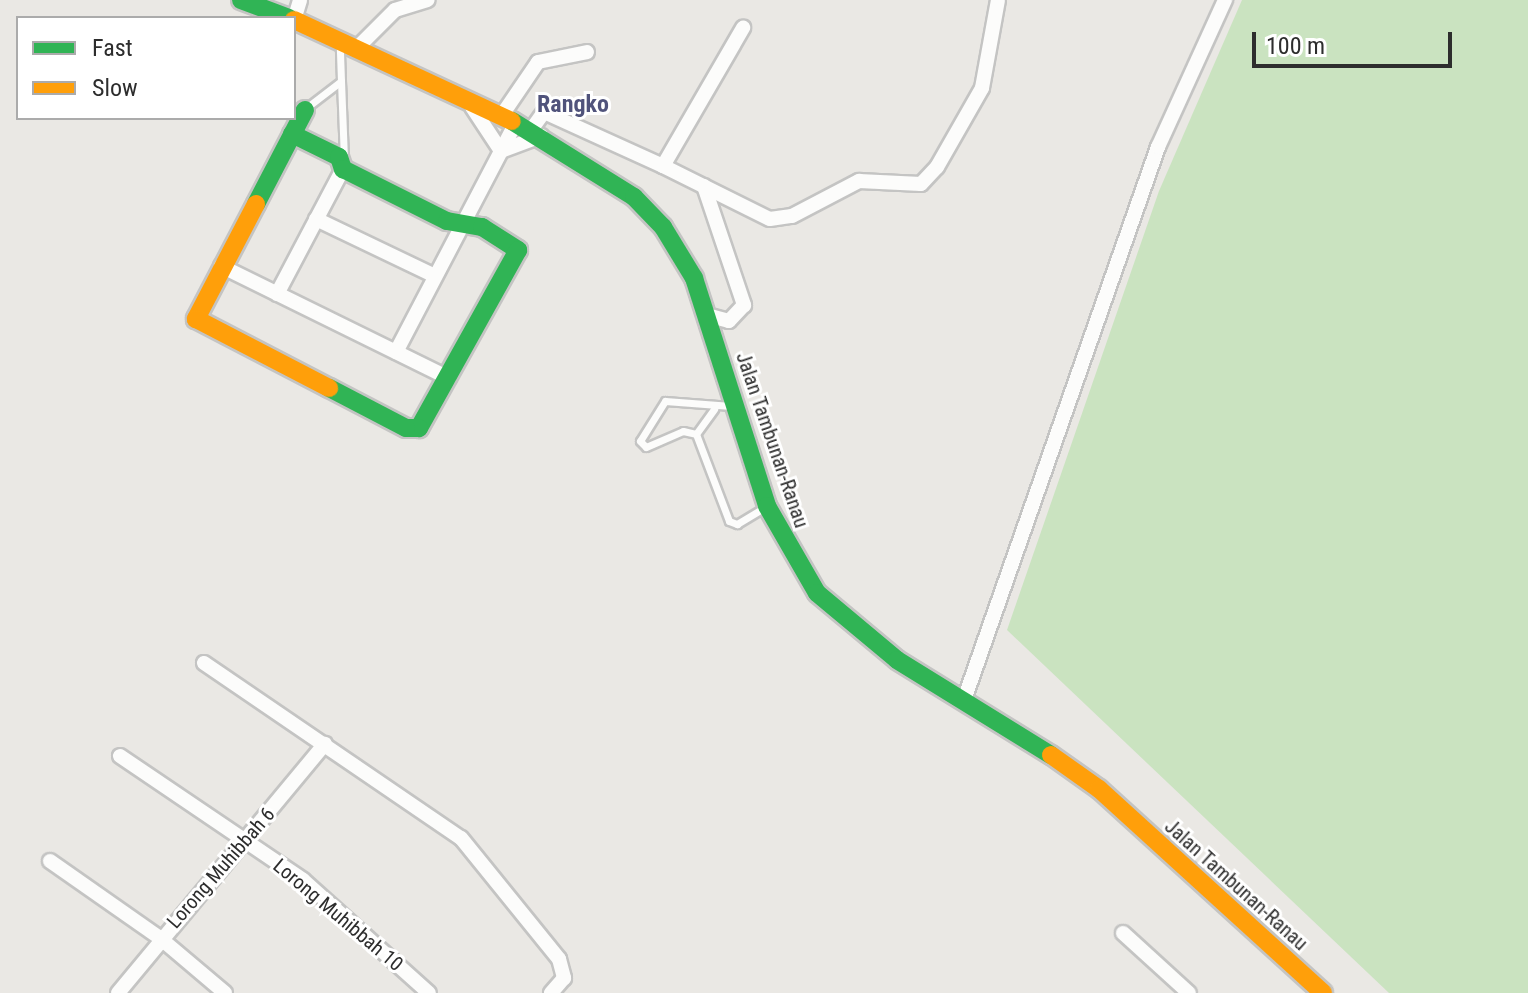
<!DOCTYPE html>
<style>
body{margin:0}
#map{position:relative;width:1528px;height:993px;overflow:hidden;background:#eae8e4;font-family:"Roboto Condensed",sans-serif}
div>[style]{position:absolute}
.green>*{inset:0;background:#cae3c0}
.roads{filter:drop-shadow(2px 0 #c4c4c3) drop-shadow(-2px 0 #c4c4c3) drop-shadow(0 2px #c4c4c3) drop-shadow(0 -2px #c4c4c3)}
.lane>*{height:7px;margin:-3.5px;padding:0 3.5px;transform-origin:3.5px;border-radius:3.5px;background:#fcfcfb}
.street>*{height:14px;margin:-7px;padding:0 7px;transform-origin:7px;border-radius:7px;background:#fcfcfb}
.fast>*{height:18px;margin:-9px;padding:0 9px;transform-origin:9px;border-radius:9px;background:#30b455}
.slow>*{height:18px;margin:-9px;padding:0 9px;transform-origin:9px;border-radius:9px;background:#ff9f0a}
span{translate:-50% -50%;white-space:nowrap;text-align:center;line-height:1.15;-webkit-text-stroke:6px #fff;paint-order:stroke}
.street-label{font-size:20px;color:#2d2d2d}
.quarter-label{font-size:24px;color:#50537b;font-weight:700}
.legend{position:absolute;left:16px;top:16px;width:280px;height:104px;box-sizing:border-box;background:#fff;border:2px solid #ababab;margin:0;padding:10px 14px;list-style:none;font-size:24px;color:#2d2d2d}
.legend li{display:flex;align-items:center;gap:16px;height:40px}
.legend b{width:40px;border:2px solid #ababab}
.scale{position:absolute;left:1252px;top:32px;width:200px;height:36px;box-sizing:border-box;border:4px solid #2d2d2d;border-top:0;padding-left:10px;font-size:24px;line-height:28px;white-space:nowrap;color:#2d2d2d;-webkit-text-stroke:6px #fff;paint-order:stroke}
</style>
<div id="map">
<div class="green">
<i style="clip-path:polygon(1242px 0,1528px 0,1528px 993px,1389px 993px,1007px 630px,1159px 191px)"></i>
</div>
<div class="roads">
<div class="lane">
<i style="left:341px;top:81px;width:78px;rotate:87.8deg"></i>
<i style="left:306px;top:108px;width:44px;rotate:-37.6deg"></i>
<i style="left:341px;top:81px;width:35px;rotate:-92deg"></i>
<i style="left:731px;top:406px;width:66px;rotate:-175.7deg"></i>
<i style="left:665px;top:401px;width:47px;rotate:122deg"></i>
<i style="left:640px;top:441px;width:8px;rotate:45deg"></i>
<i style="left:646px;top:447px;width:40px;rotate:-23.4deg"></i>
<i style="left:683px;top:431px;width:13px;rotate:13deg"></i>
<i style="left:696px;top:434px;width:93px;rotate:69.2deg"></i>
<i style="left:729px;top:521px;width:9px;rotate:21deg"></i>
<i style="left:737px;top:524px;width:31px;rotate:-31deg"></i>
<i style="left:696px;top:434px;width:31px;rotate:-54deg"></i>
</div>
<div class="street">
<i style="left:294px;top:20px;width:21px;rotate:-73deg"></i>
<i style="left:358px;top:47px;width:52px;rotate:-45deg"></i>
<i style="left:395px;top:10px;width:34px;rotate:-17deg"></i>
<i style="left:472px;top:107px;width:53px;rotate:56.6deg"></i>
<i style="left:501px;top:151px;width:43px;rotate:-20.6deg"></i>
<i style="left:502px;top:115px;width:64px;rotate:-55.8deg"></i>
<i style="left:538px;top:62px;width:50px;rotate:-11.5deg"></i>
<i style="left:531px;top:130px;width:22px;rotate:-54deg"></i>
<i style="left:544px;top:112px;width:131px;rotate:24.4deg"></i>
<i style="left:663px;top:166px;width:160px;rotate:-59.9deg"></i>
<i style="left:663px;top:166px;width:119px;rotate:26.4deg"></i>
<i style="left:770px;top:219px;width:22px;rotate:-8deg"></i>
<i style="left:792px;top:216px;width:76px;rotate:-27.6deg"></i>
<i style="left:859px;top:181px;width:62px;rotate:2.8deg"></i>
<i style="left:921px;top:184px;width:23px;rotate:-47deg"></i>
<i style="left:937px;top:167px;width:91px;rotate:-60.3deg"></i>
<i style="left:982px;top:88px;width:89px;rotate:-79.7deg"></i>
<i style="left:704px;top:186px;width:126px;rotate:71.4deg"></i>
<i style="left:744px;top:305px;width:22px;rotate:133deg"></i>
<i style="left:729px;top:321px;width:24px;rotate:-165deg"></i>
<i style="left:316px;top:219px;width:132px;rotate:25.6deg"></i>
<i style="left:221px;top:266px;width:254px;rotate:26.2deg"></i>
<i style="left:277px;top:294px;width:141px;rotate:-62.2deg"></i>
<i style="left:396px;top:352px;width:259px;rotate:-62.4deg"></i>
<i style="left:204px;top:663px;width:311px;rotate:34.3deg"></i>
<i style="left:461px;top:838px;width:156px;rotate:51deg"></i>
<i style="left:559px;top:959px;width:20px;rotate:75deg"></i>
<i style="left:564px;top:978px;width:20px;rotate:131deg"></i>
<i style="left:964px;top:700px;width:586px;rotate:-70.67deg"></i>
<i style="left:1158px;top:147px;width:162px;rotate:-65.5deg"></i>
<i style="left:120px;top:756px;width:221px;rotate:34.1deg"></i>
<i style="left:303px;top:880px;width:169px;rotate:41.9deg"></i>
<i style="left:50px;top:861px;width:134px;rotate:35deg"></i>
<i style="left:160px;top:938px;width:85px;rotate:40.2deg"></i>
<i style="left:1123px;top:933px;width:89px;rotate:42.3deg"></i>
<i style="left:118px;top:993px;width:324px;rotate:-50.3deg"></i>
</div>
<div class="fast">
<i style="left:241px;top:0;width:51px;rotate:20.6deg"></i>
<i style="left:512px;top:121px;width:144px;rotate:31.9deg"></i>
<i style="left:634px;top:197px;width:42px;rotate:46deg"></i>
<i style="left:663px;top:227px;width:60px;rotate:58.7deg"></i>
<i style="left:694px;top:278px;width:239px;rotate:72.2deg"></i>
<i style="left:767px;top:506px;width:100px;rotate:60.1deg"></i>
<i style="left:817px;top:593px;width:104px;rotate:39.9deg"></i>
<i style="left:897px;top:660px;width:181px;rotate:31.7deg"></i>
<i style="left:292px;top:134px;width:52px;rotate:26.1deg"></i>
<i style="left:339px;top:157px;width:13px;rotate:72deg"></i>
<i style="left:343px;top:169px;width:116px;rotate:26.6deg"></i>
<i style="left:447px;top:221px;width:36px;rotate:10deg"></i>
<i style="left:482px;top:227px;width:43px;rotate:32.6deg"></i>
<i style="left:518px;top:250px;width:204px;rotate:119.1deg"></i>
<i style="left:419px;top:428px;width:13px;rotate:180deg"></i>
<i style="left:406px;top:428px;width:87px;rotate:-152.5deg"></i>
<i style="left:256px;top:204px;width:106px;rotate:-62.5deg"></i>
</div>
<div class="slow">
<i style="left:294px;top:20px;width:240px;rotate:24.9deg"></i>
<i style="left:256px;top:204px;width:130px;rotate:117.6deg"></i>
<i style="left:196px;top:319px;width:150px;rotate:27.4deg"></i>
<i style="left:1051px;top:755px;width:59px;rotate:35.3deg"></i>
<i style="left:1099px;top:789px;width:303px;rotate:42.3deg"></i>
</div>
</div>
<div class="street-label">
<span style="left:772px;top:440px;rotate:71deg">Jalan Tambunan-Ranau</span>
<span style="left:221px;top:868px;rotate:-49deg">Lorong Muhibbah 6</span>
<span style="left:1236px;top:885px;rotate:42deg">Jalan Tambunan-Ranau</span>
<span style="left:338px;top:915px;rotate:40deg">Lorong Muhibbah 10</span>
</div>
<div class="quarter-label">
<span style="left:573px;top:105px">Rangko</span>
</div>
<ul class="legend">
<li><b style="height:10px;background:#30b455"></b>Fast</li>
<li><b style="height:10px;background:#ff9f0a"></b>Slow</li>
</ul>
<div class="scale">100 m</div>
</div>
